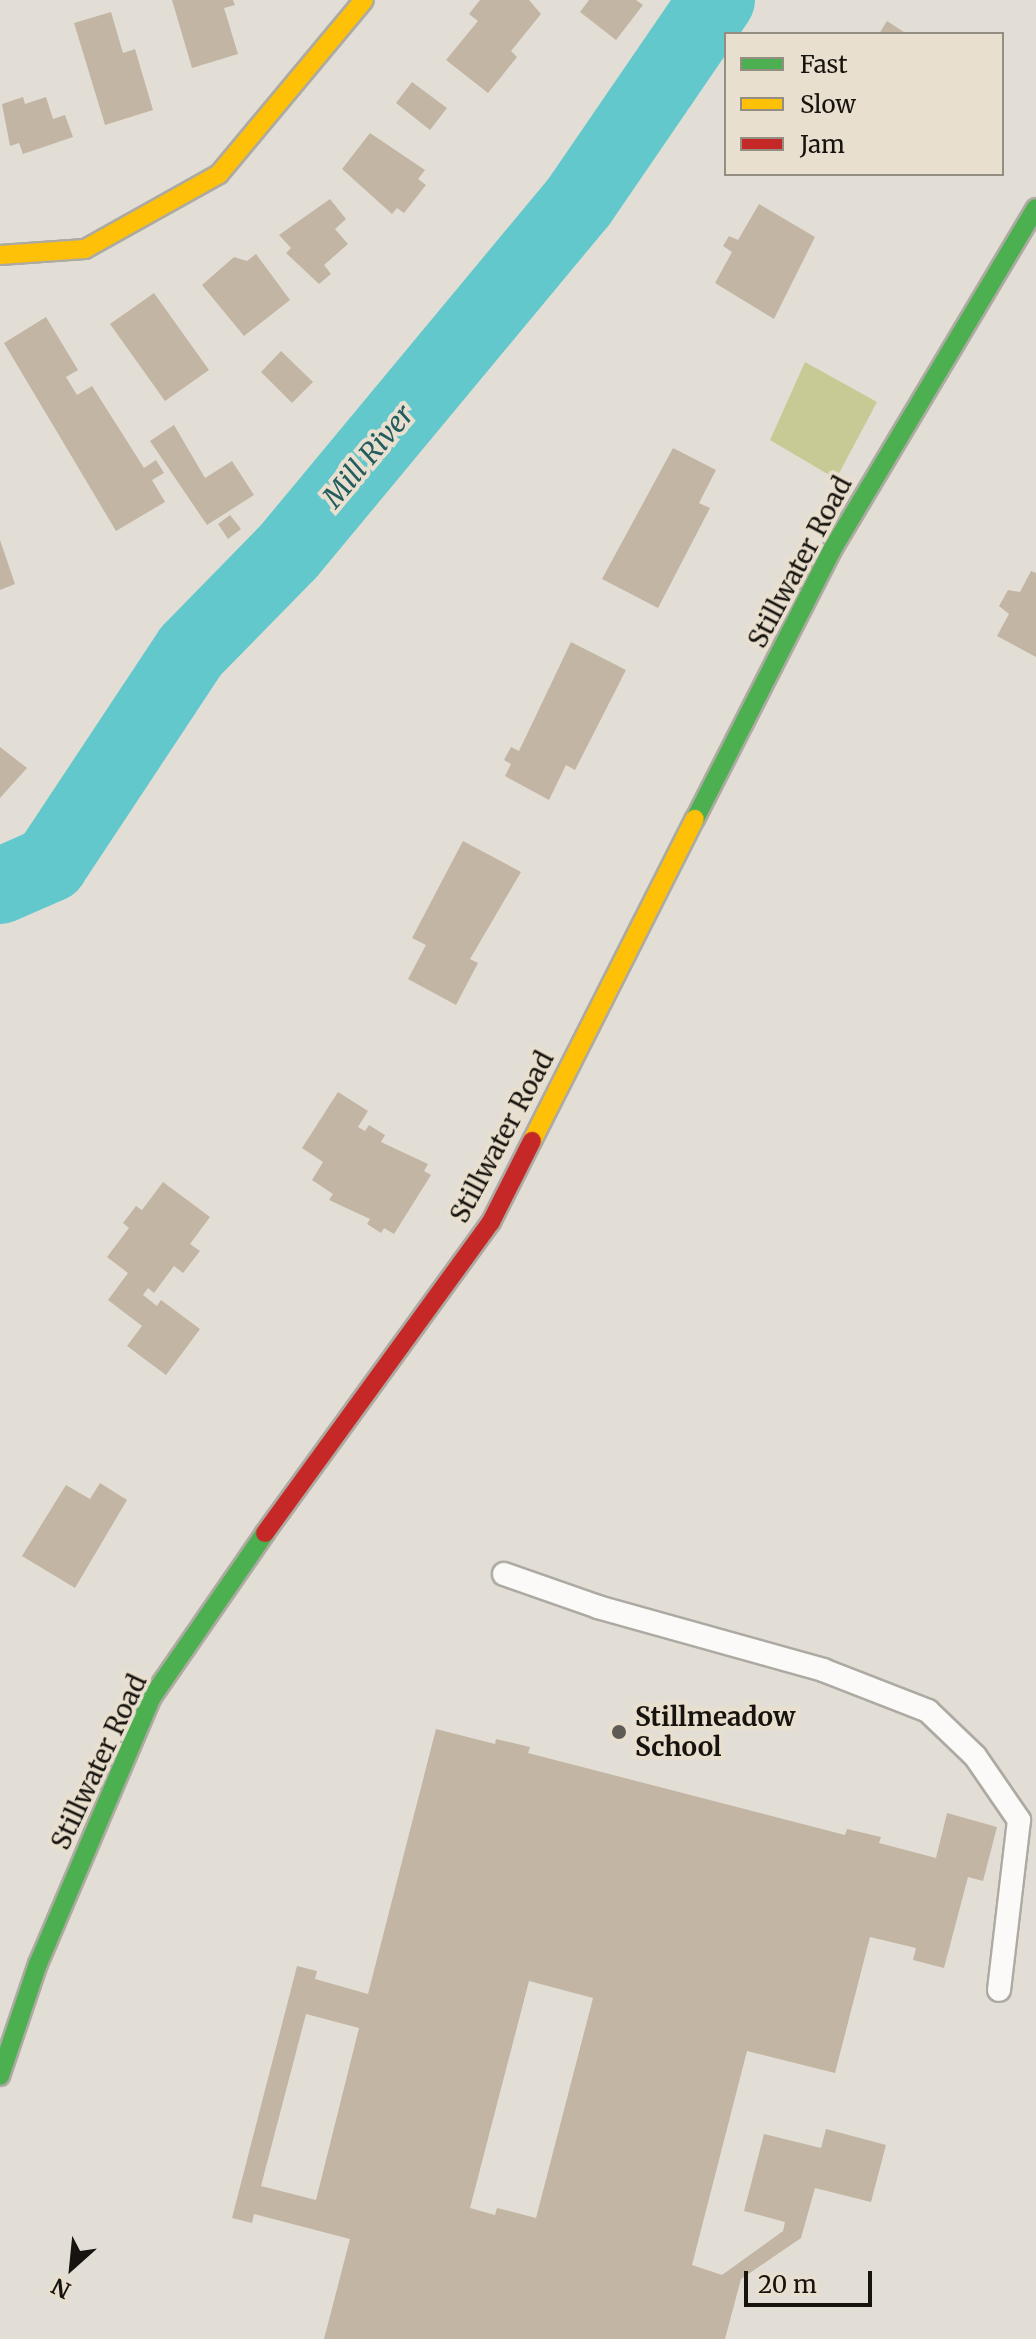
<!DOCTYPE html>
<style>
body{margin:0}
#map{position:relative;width:1036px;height:2339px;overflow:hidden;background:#e2ded5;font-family:Merriweather,serif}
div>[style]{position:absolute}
.green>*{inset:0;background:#c8ca96}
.river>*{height:76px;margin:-38px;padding:0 38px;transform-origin:38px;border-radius:38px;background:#63c8cb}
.building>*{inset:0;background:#c3b5a4}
.roads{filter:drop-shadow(2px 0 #adaaa2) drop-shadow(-2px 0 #adaaa2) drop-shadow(0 2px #adaaa2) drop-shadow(0 -2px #adaaa2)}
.lane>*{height:22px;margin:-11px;padding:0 11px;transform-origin:11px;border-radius:11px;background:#fbfaf9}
.fast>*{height:18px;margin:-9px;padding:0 9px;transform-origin:9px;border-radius:9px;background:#4caf50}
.slow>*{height:18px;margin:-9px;padding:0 9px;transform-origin:9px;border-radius:9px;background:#ffc107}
.jam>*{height:18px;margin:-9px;padding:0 9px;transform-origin:9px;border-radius:9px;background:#c62828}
.dots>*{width:22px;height:22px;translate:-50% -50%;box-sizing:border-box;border:4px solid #e8dfcf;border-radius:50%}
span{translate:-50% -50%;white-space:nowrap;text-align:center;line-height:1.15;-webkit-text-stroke:8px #e8dfcf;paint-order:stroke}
.street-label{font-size:26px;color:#17140f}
.poi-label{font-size:26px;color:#17140f;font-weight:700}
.left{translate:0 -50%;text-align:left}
.water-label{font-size:28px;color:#235c5f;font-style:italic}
.legend{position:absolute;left:724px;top:32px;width:280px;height:144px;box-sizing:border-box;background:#e8dfcf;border:2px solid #948e82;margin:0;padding:10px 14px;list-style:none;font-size:24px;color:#17140f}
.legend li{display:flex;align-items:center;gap:16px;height:40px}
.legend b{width:40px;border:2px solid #948e82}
.north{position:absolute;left:32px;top:2227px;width:80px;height:80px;-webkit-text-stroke:6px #e8dfcf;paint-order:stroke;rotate:207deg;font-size:22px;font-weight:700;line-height:32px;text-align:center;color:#17140f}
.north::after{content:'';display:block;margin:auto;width:28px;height:36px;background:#17140f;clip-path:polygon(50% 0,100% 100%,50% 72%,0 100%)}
.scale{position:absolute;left:744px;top:2271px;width:128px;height:36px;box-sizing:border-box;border:4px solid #17140f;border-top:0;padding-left:10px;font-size:24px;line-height:28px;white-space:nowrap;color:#17140f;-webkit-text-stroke:6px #e8dfcf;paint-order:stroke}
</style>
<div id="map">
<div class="green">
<i style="clip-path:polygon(805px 362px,877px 402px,836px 479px,770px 440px)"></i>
</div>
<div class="river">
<i style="left:0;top:886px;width:55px;rotate:-23.7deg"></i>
<i style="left:50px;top:864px;width:255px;rotate:-56.5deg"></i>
<i style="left:191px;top:651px;width:139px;rotate:-45.6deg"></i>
<i style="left:288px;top:552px;width:454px;rotate:-50.3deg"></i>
<i style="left:578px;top:203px;width:246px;rotate:-55.6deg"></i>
</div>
<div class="building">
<i style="clip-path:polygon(172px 0,233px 0,235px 5px,224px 8px,238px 54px,192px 68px)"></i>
<i style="clip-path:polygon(480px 0,529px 0,541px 14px,511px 51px,517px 57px,488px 93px,446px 60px,478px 21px,469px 14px)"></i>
<i style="clip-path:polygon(589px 0,636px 0,643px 5px,616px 40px,580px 12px)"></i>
<i style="clip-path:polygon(111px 12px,123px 53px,135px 49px,153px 110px,105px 125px,74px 23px)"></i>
<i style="clip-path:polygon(887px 21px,907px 34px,879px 34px)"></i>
<i style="clip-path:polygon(412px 82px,447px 108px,430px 130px,396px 103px)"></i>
<i style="clip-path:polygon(23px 97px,25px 104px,46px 97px,53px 119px,65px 115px,73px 137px,23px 154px,19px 143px,10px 146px,2px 104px)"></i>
<i style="clip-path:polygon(370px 133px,425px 170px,418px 179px,426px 185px,404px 213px,397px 208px,392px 214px,342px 169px)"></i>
<i style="clip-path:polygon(330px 199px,346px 219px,335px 229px,348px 244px,324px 265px,331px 274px,319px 284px,286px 253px,291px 248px,279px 235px)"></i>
<i style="clip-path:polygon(759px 204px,815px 237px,774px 319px,715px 283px,732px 252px,723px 246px,729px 236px,738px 240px)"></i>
<i style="clip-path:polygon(256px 254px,290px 300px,244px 336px,202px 285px,234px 257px,247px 261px)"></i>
<i style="clip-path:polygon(154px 293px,209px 370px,165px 401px,110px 324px)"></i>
<i style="clip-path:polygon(46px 317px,78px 370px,66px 377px,77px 395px,92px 386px,144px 468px,156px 460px,164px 473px,152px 480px,165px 502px,116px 531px,4px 343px)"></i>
<i style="clip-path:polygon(281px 351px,313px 382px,292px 403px,261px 372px)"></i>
<i style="clip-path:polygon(174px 425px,205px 478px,232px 461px,254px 495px,207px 525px,150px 441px)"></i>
<i style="clip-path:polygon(673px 448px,716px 470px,699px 503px,710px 508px,658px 608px,602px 579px)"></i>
<i style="clip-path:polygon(230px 515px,241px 529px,228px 539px,218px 524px)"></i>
<i style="clip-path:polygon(0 540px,15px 584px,0 590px)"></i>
<i style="clip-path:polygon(1031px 571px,1036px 573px,1036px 657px,997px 636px,1009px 614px,999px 606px,1008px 590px,1020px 592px)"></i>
<i style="clip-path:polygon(571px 642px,626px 670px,575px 770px,566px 765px,549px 800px,505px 776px,511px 764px,504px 760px,511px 747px,519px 751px)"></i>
<i style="clip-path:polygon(0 747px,27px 768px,0 798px)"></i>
<i style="clip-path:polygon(463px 841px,521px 872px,470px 959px,478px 963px,456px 1005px,408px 979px,426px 945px,412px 938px)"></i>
<i style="clip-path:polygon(338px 1092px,368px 1111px,358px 1127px,365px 1131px,369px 1125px,385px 1135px,381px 1142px,428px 1164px,424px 1171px,431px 1175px,394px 1234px,384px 1228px,381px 1233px,367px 1224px,370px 1219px,329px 1200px,333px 1194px,312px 1180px,323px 1162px,302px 1148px)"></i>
<i style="clip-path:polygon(163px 1182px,210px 1217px,190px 1244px,200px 1251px,183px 1273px,174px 1266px,154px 1293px,148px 1288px,143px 1295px,157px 1306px,161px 1300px,200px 1329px,166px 1375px,127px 1346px,142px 1326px,108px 1300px,128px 1273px,107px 1257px,129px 1228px,123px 1223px,136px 1206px,142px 1210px)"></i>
<i style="clip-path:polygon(100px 1483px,127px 1500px,75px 1588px,22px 1556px,66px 1485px,90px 1499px)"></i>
<i style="clip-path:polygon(evenodd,436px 1729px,495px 1744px,496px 1739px,530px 1747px,528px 1753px,845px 1835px,847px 1829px,881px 1837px,879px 1843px,936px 1858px,947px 1813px,997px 1827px,983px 1881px,968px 1877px,944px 1968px,913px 1960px,916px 1948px,870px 1937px,835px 2073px,747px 2051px,692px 2265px,722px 2275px,783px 2231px,785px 2222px,744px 2211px,764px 2134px,821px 2148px,826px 2129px,886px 2145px,871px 2202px,815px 2188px,801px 2238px,741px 2279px,725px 2339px,324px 2339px,350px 2239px,254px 2214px,252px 2223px,232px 2218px,297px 1966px,317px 1971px,315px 1979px,368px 1994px,436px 1729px,529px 1981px,593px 1998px,536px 2218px,497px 2208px,495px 2215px,470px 2208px,529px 1981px,436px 1729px,306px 2014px,359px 2028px,316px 2200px,261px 2186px,306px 2014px)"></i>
</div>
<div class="roads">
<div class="lane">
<i style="left:504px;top:1574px;width:100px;rotate:19.3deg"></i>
<i style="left:598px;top:1607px;width:234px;rotate:15.6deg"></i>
<i style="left:823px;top:1670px;width:113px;rotate:21.3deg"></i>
<i style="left:928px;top:1711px;width:65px;rotate:43.8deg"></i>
<i style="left:975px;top:1756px;width:78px;rotate:55.5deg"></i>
<i style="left:1019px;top:1820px;width:171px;rotate:96.7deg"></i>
</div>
<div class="fast">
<i style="left:695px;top:819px;width:302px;rotate:-63deg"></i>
<i style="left:832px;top:550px;width:398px;rotate:-59.2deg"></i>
<i style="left:0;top:2076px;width:118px;rotate:-71.3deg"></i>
<i style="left:38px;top:1964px;width:290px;rotate:-66.9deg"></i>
<i style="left:152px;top:1697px;width:199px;rotate:-55.4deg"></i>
</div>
<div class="slow">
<i style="left:0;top:255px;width:85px;rotate:-4deg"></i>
<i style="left:85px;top:249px;width:154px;rotate:-29.2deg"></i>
<i style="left:219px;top:174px;width:226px;rotate:-50.2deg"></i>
<i style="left:532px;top:1141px;width:361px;rotate:-63.2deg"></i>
</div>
<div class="jam">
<i style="left:265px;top:1533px;width:384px;rotate:-54deg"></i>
<i style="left:491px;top:1222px;width:91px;rotate:-63.2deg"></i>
</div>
</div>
<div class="dots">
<i style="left:619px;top:1732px;background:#5e5b54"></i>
</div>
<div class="street-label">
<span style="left:800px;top:562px;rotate:-62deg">Stillwater Road</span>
<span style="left:502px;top:1137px;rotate:-62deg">Stillwater Road</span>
<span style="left:99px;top:1762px;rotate:-65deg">Stillwater Road</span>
</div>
<div class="poi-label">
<span class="left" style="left:635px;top:1732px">Stillmeadow<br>School</span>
</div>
<div class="water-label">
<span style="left:368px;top:456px;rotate:-50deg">Mill River</span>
</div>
<ul class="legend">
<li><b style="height:10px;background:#4caf50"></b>Fast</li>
<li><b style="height:10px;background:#ffc107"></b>Slow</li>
<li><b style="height:10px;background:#c62828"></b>Jam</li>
</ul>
<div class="north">N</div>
<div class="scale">20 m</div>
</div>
